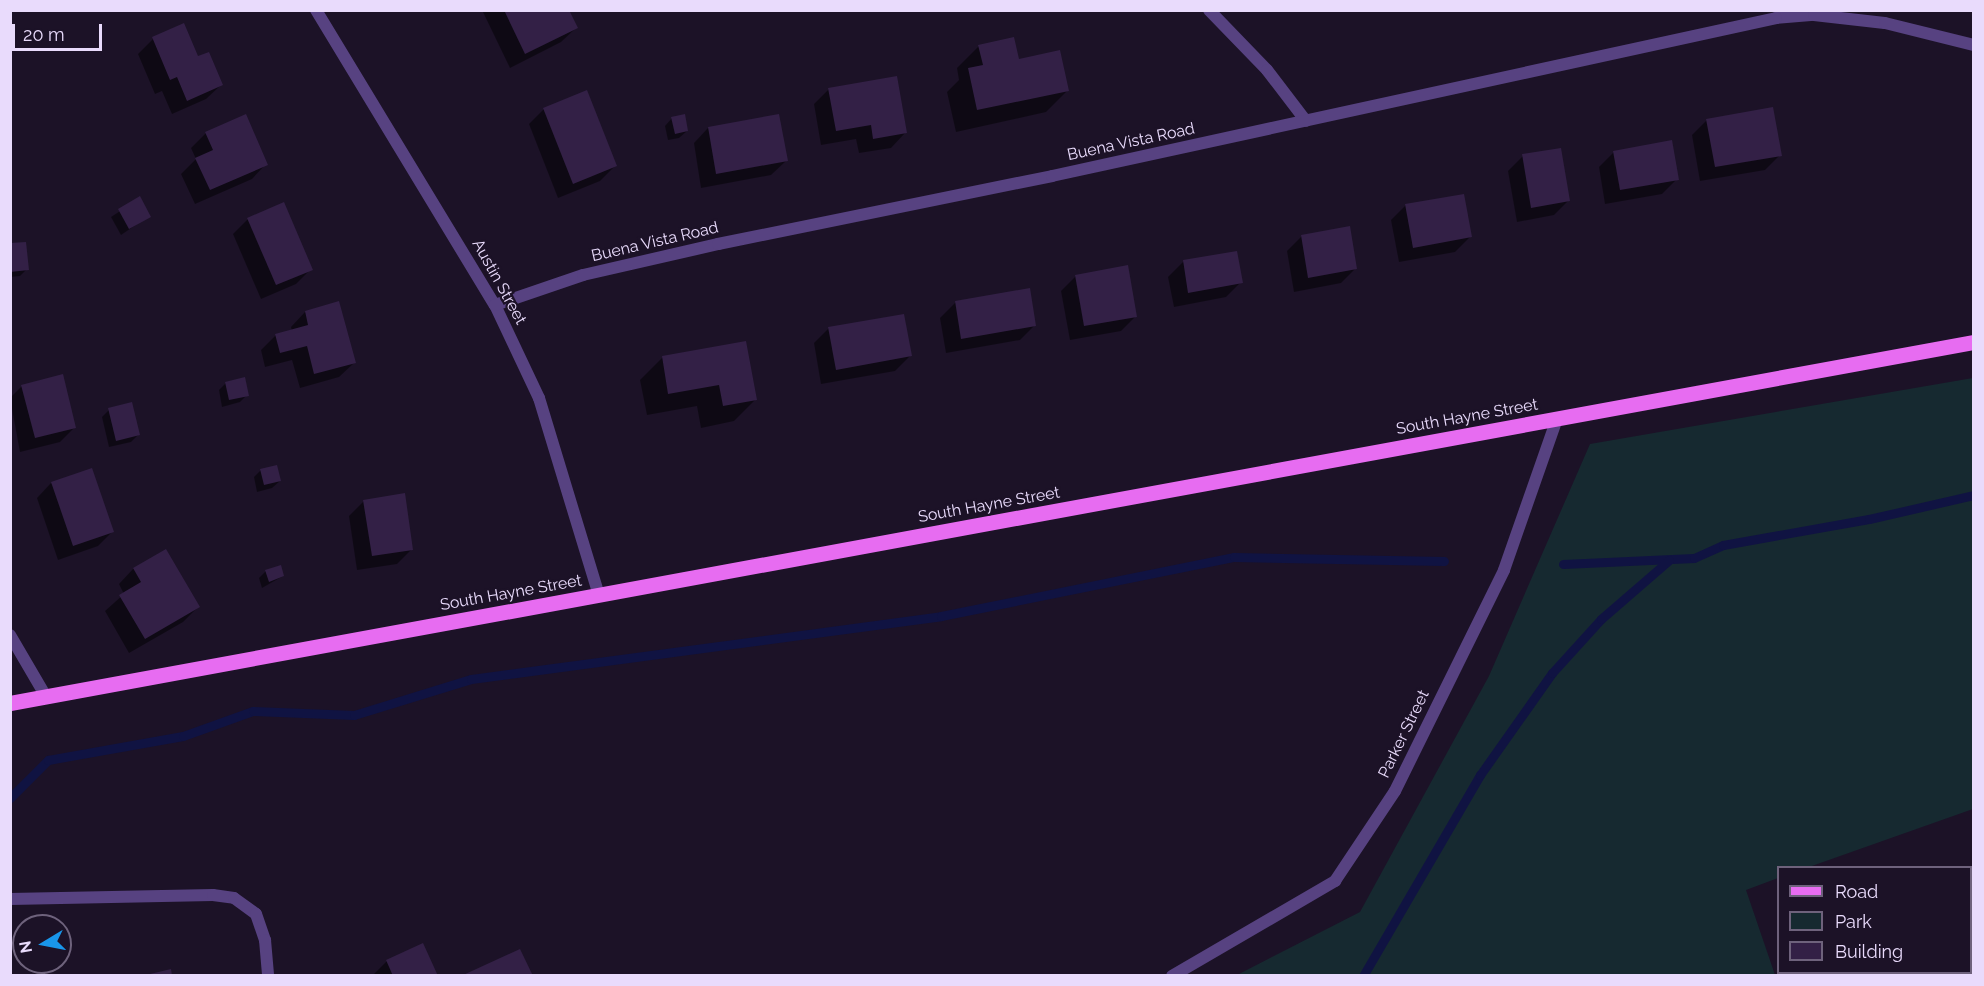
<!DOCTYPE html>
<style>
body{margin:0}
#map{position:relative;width:1984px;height:986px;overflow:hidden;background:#1c1227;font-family:Raleway,sans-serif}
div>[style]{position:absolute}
.green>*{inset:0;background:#162930}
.shadow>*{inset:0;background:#0007}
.stream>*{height:9px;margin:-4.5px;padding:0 4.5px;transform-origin:4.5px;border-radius:4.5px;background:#101342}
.building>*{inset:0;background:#332046}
.lane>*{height:12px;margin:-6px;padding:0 6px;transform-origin:6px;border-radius:6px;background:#574281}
.street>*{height:12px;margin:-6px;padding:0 6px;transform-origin:6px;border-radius:6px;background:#574281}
.primary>*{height:15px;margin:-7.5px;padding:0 7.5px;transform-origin:7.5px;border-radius:7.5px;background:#e76cf1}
span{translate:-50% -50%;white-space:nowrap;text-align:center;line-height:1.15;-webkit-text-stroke:4.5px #1c1227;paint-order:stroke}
.street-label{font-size:16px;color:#e9dbfc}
.frame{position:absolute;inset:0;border:12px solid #e9dbfc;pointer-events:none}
.legend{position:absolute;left:1777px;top:866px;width:195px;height:108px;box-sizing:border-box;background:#1c1227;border:2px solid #6e627c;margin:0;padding:8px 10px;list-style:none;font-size:18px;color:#e9dbfc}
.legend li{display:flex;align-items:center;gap:12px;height:30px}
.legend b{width:30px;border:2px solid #6e627c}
.north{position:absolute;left:12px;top:914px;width:60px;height:60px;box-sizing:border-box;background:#1c1227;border:2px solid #6e627c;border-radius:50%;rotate:260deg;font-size:16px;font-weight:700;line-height:24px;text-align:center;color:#e9dbfc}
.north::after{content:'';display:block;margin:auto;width:21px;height:27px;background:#1996ea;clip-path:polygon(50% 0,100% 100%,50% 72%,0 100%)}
.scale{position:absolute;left:12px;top:24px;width:90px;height:27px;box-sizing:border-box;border:3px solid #e9dbfc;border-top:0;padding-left:8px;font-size:18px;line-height:21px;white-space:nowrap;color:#e9dbfc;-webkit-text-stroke:4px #1c1227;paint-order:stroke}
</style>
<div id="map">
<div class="green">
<i style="clip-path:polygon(1973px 378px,1973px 809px,1809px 867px,1778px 868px,1778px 878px,1746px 890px,1775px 975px,1237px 975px,1360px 912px,1489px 676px,1590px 444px)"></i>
</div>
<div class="shadow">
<i style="clip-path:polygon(482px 10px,567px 10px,576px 28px,561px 42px,510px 68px)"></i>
<i style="clip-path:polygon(153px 39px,197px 58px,221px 85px,206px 99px,172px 114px,162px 91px,155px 94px,138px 54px)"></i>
<i style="clip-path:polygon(979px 46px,1018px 61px,1068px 90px,1046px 112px,956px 132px,947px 92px,959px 80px,957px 68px)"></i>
<i style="clip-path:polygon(829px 89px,905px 133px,891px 148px,859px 153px,856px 139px,821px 145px,814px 104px)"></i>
<i style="clip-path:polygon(544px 109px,615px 166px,600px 181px,558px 198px,529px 124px)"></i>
<i style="clip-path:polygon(672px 118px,687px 131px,679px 138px,668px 140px,665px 126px)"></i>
<i style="clip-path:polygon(1707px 120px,1780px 155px,1765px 170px,1700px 181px,1692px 135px)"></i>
<i style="clip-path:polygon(708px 128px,786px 161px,771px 175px,701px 188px,694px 143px)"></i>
<i style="clip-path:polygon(206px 133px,266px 164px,252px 179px,195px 204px,181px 174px,196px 159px,191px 148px)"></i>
<i style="clip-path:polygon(1614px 152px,1677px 179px,1662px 194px,1605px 204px,1599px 167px)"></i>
<i style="clip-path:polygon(1523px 156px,1569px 200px,1554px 215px,1517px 222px,1508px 171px)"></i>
<i style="clip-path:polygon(140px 198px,149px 216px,121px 235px,111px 217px)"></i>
<i style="clip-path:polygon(1406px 205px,1470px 237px,1455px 252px,1399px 262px,1391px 220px)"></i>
<i style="clip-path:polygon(248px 219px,311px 269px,296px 284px,261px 299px,233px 234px)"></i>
<i style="clip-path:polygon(1302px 236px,1356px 268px,1341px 283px,1294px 292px,1287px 251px)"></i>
<i style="clip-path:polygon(10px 245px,27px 269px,20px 276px,10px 277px)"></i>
<i style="clip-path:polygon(1183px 262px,1241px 282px,1226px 297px,1174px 307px,1168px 277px)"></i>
<i style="clip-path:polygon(1076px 276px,1136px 316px,1121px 331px,1070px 340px,1061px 291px)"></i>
<i style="clip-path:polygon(1028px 290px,1035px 325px,1020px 340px,946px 353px,940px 318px,955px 303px)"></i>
<i style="clip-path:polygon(305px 312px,354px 363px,339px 377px,300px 388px,292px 360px,265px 367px,261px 350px,276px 335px,292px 331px,291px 327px)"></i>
<i style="clip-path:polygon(829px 328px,910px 356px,895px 371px,821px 384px,814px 343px)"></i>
<i style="clip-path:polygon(662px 358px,756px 399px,734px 421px,701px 428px,697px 406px,647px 415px,640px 380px)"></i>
<i style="clip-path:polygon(226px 383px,247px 395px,240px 402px,222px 407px,219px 390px)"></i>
<i style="clip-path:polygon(22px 386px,75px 427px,60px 442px,20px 452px,10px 398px)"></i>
<i style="clip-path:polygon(109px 410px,139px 434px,131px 442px,109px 447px,102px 417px)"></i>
<i style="clip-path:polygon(261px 470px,280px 481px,272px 488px,257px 492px,254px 477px)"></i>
<i style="clip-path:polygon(51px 483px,113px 531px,98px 546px,58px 560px,37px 498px)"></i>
<i style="clip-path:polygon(364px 501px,412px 549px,397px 564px,357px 570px,349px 516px)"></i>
<i style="clip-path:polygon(166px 551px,198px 607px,183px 622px,129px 653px,105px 611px,124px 594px,119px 584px,133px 569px)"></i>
<i style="clip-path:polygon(266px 571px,283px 576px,262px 588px,259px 578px)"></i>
<i style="clip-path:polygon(387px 961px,437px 976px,372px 976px)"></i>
</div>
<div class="stream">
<i style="left:1563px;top:564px;width:131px;rotate:-2.6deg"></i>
<i style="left:1694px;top:558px;width:32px;rotate:-24deg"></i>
<i style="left:1723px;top:545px;width:148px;rotate:-10.1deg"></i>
<i style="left:1869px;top:519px;width:108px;rotate:-12.9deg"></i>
<i style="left:10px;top:798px;width:54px;rotate:-45deg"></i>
<i style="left:48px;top:760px;width:137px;rotate:-10.1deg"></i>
<i style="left:183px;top:736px;width:74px;rotate:-19.7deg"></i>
<i style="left:253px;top:711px;width:101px;rotate:2.3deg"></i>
<i style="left:354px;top:715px;width:122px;rotate:-17.1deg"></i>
<i style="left:471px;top:679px;width:474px;rotate:-7.6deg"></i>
<i style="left:941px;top:616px;width:299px;rotate:-11.4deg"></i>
<i style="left:1234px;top:557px;width:210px;rotate:1.1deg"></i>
<i style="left:1363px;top:976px;width:233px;rotate:-59.8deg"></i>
<i style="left:1480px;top:775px;width:125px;rotate:-54.8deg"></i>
<i style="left:1552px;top:673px;width:73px;rotate:-47.8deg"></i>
<i style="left:1601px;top:619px;width:90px;rotate:-40.9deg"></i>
</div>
<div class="building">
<i style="clip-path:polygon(504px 10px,569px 10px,578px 28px,525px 54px)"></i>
<i style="clip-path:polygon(184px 23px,198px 56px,209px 52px,223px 85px,187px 101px,177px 77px,170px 80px,152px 37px)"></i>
<i style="clip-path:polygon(1014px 37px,1019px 59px,1060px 50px,1069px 91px,977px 110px,968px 68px,983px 65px,978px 45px)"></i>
<i style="clip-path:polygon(897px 76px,907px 133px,873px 139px,871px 125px,836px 131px,828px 88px)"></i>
<i style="clip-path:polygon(587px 90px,617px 166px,573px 184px,543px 108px)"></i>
<i style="clip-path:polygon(1773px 107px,1782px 156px,1715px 167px,1706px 119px)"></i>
<i style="clip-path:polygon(246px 114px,268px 165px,210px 190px,195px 158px,213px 150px,205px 132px)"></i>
<i style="clip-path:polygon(685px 114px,688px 131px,675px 134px,671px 117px)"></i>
<i style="clip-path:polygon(779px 114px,788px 161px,716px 174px,708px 127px)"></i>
<i style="clip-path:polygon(1672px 140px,1679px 180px,1620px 190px,1613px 151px)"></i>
<i style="clip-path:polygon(1561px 148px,1570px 201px,1531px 208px,1522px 154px)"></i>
<i style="clip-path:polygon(1464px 194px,1472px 237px,1413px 248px,1405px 204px)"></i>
<i style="clip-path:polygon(140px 196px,151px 217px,129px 229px,118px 209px)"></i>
<i style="clip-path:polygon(284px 202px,313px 270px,276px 285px,247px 218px)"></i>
<i style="clip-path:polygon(1350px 226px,1357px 269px,1308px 278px,1301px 235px)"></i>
<i style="clip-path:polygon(26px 242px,29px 270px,10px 272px,10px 243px)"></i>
<i style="clip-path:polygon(1237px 251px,1243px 283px,1188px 293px,1183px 260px)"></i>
<i style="clip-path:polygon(1128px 265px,1137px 317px,1084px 326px,1075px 275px)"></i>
<i style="clip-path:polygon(1030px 288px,1036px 326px,961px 339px,955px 301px)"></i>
<i style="clip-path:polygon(339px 301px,356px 363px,314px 374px,307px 346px,280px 353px,275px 334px,308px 325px,305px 311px)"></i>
<i style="clip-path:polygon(904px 314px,912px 356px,836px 370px,828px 327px)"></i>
<i style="clip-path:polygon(746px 341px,757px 400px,723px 406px,719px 385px,668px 394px,662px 356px)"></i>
<i style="clip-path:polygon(63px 374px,76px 428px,35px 438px,21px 385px)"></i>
<i style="clip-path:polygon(245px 377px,249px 396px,229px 400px,225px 382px)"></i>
<i style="clip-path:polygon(132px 402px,140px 435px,116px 441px,108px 408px)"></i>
<i style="clip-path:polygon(277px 465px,281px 481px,264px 485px,260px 469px)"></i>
<i style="clip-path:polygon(92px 468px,114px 532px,73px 546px,51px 482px)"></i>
<i style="clip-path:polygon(405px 493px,413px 550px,372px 556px,363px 500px)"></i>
<i style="clip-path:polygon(166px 549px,200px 607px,145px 639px,119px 595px,141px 582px,133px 568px)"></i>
<i style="clip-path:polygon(281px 565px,284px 576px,269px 582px,265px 570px)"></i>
<i style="clip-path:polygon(423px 943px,438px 976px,393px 976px,386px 960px)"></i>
<i style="clip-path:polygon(520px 949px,533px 976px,461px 976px)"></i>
<i style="clip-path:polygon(171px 969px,172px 976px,146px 976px,146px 975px)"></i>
</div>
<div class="lane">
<i style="left:1776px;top:18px;width:38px;rotate:-5deg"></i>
<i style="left:1814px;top:15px;width:71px;rotate:6.4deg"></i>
<i style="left:1885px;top:23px;width:92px;rotate:13.9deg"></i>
<i style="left:10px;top:899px;width:203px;rotate:-1.1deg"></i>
<i style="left:213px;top:895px;width:21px;rotate:8deg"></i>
<i style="left:234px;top:898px;width:27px;rotate:36deg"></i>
<i style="left:256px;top:914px;width:28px;rotate:71deg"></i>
<i style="left:265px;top:940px;width:36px;rotate:85deg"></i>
</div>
<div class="street">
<i style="left:316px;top:10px;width:345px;rotate:58.8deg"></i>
<i style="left:495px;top:305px;width:103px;rotate:64.7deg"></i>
<i style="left:539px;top:398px;width:206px;rotate:73.1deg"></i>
<i style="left:1209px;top:10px;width:83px;rotate:46deg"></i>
<i style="left:1267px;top:70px;width:64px;rotate:52.6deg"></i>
<i style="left:495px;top:305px;width:93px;rotate:-18.8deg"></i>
<i style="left:583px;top:275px;width:139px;rotate:-12.9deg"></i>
<i style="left:718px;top:244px;width:341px;rotate:-11.5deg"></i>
<i style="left:1052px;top:176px;width:741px;rotate:-12.31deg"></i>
<i style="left:10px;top:635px;width:69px;rotate:59.7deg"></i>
<i style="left:1970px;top:878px;width:5px;rotate:-37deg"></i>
<i style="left:1172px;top:976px;width:189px;rotate:-30.2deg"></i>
<i style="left:1335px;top:881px;width:108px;rotate:-56.3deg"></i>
<i style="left:1395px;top:791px;width:246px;rotate:-63.7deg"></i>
<i style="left:1504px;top:570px;width:160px;rotate:-70.7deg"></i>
<i style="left:1896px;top:976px;width:4px;rotate:-76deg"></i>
</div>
<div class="primary">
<i style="left:10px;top:703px;width:1997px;rotate:-10.42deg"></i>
</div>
<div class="street-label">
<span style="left:1131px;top:142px;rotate:-12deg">Buena Vista Road</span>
<span style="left:655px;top:242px;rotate:-13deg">Buena Vista Road</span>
<span style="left:499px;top:282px;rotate:61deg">Austin Street</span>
<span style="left:1467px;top:417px;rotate:-10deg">South Hayne Street</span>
<span style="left:989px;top:505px;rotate:-10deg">South Hayne Street</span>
<span style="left:511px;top:593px;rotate:-10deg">South Hayne Street</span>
<span style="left:1404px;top:734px;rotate:-64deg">Parker Street</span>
</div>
<div class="frame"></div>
<ul class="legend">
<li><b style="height:8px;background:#e76cf1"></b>Road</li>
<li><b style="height:16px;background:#162930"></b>Park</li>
<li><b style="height:16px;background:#332046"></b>Building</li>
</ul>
<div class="north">N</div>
<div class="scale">20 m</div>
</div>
